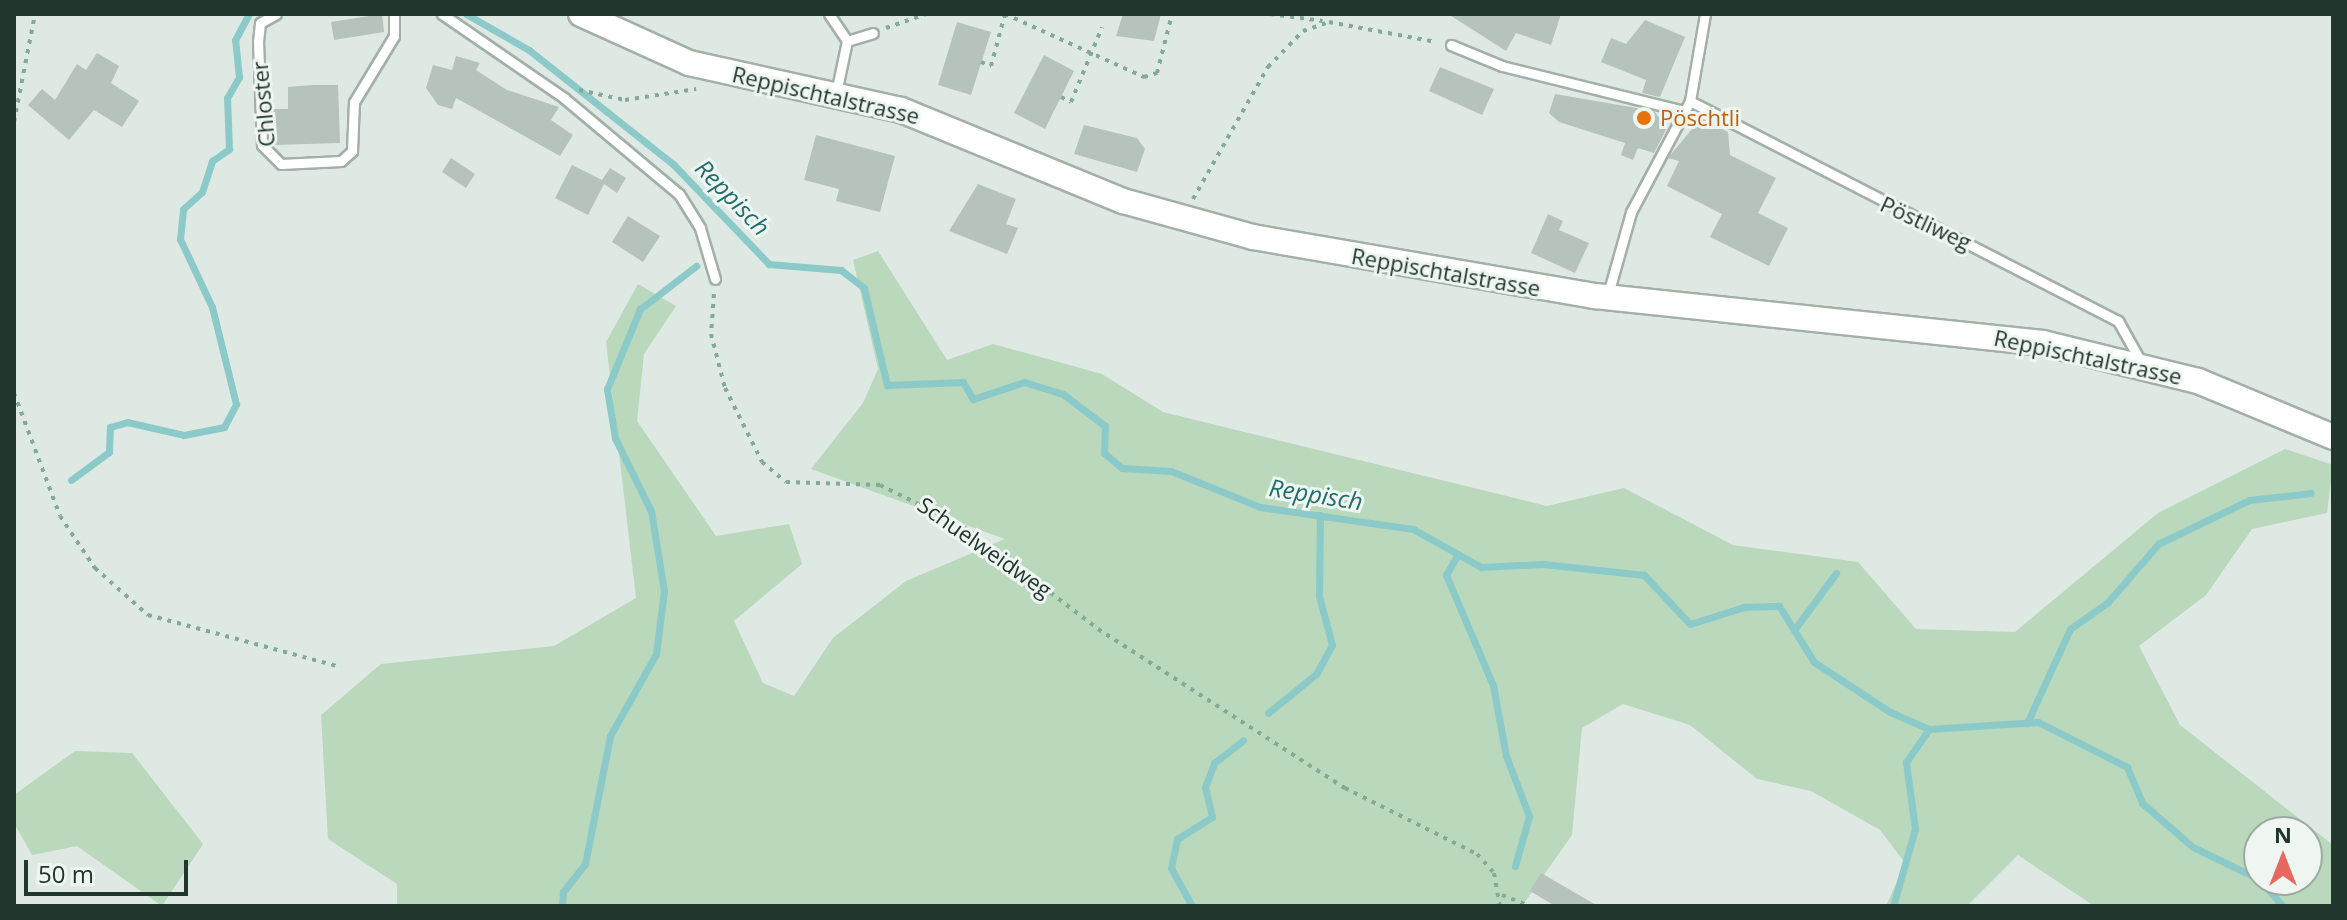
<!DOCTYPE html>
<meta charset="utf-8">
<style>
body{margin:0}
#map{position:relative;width:2347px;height:920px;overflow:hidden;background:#dfe9e3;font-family:"Open Sans",sans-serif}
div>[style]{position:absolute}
.green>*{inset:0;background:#b9d8bc}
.stream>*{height:7px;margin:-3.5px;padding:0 3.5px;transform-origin:3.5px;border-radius:3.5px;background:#8bcac8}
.building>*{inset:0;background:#b5c3bb}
.path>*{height:4px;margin-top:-2px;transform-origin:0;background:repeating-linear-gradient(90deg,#82aa96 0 4px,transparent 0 10px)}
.roads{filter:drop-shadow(2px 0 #a2b0a9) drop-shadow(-2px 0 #a2b0a9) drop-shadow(0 2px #a2b0a9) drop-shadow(0 -2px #a2b0a9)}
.lane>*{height:9px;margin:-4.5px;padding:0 4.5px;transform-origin:4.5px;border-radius:4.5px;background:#fff}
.secondary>*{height:24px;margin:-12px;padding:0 12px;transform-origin:12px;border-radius:12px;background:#fff}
.dots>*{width:22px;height:22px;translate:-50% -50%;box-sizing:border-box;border:4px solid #eff6f1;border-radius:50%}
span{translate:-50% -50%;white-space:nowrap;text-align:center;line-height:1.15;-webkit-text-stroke:6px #eff6f1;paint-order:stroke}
.street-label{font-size:22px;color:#21372d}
.food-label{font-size:22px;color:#c56008}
.left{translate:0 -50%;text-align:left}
.water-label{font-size:24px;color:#216d6c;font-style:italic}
.frame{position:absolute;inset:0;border:16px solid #21372d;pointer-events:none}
.north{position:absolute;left:2243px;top:816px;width:80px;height:80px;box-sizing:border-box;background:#eff6f1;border:2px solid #9daaa3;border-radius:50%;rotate:0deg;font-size:22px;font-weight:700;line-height:32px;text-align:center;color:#21372d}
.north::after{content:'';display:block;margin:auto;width:28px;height:36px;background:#e66960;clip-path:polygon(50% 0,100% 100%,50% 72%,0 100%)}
.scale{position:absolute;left:24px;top:860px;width:164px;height:36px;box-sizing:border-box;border:4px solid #21372d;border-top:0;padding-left:10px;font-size:24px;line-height:28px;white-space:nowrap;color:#21372d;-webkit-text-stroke:6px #eff6f1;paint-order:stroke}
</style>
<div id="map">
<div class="green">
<i style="clip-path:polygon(evenodd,878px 251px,947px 360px,993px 344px,1102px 374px,1163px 412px,1547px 506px,1624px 488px,1733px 545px,1858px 562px,1916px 629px,2015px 632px,2158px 513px,2285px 449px,2333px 465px,2327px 513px,2252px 529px,2206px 595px,2139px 646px,2180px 725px,2333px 845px,2333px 906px,2094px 906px,2018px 855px,1967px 906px,1886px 906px,1905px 863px,1880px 830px,1811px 791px,1757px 779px,1690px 725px,1623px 704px,1582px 728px,1572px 835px,1522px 906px,397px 906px,397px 884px,328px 839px,321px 715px,381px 664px,554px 646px,636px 598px,606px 342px,638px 284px,676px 306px,644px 354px,637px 421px,716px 536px,789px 524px,802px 564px,734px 621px,763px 683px,794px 696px,833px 638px,906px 581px,1005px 539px,811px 469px,863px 403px,878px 369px,853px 260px,878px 251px,2259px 832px,2307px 832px,2307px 880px,2259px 880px,2259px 832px)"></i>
<i style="clip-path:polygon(75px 751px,132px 753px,203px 844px,162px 906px,77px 846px,32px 855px,14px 823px,14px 795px)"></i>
</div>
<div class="stream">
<i style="left:466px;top:14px;width:73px;rotate:29.7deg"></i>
<i style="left:529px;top:50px;width:184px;rotate:38.4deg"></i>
<i style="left:673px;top:164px;width:139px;rotate:46.2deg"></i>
<i style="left:769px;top:264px;width:72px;rotate:4.8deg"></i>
<i style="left:841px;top:270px;width:29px;rotate:38deg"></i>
<i style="left:864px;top:288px;width:100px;rotate:76.7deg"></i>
<i style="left:887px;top:385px;width:76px;rotate:-2.3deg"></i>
<i style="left:963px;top:382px;width:20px;rotate:60deg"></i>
<i style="left:973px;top:399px;width:54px;rotate:-18.4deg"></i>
<i style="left:1024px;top:382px;width:41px;rotate:17.1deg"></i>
<i style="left:1063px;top:394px;width:53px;rotate:37.3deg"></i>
<i style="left:1105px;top:426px;width:27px;rotate:92deg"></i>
<i style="left:1104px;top:453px;width:23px;rotate:40deg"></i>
<i style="left:1122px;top:468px;width:49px;rotate:3.5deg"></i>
<i style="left:1171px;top:471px;width:96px;rotate:22deg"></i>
<i style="left:1260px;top:507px;width:155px;rotate:8.2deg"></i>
<i style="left:1413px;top:529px;width:78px;rotate:29.2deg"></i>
<i style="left:1481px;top:567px;width:62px;rotate:-2.8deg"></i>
<i style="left:1543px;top:564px;width:102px;rotate:6.2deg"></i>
<i style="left:1644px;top:575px;width:67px;rotate:46.8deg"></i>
<i style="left:1690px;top:624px;width:57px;rotate:-17.5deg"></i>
<i style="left:1744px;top:607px;width:35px;rotate:-2deg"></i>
<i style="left:1779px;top:606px;width:66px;rotate:58deg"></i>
<i style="left:1814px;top:662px;width:91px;rotate:33.3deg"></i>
<i style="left:1890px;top:712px;width:43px;rotate:23.6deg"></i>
<i style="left:1929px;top:729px;width:109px;rotate:-3.7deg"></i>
<i style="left:2038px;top:722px;width:100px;rotate:26.8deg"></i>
<i style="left:2127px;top:767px;width:39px;rotate:67deg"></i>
<i style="left:2142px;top:803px;width:67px;rotate:40.8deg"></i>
<i style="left:2193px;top:847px;width:73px;rotate:25.9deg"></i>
<i style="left:71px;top:480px;width:47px;rotate:-36.4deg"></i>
<i style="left:109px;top:452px;width:25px;rotate:-88deg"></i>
<i style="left:110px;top:427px;width:18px;rotate:-16deg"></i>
<i style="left:127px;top:422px;width:58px;rotate:12.8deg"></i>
<i style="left:184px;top:435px;width:41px;rotate:-11.3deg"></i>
<i style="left:224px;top:427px;width:26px;rotate:-62deg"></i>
<i style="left:236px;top:404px;width:100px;rotate:-103.9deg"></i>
<i style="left:212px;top:307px;width:75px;rotate:-115.2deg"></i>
<i style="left:180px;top:239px;width:30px;rotate:-84deg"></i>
<i style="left:183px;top:209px;width:25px;rotate:-42deg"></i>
<i style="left:202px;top:192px;width:33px;rotate:-72deg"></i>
<i style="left:212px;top:161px;width:21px;rotate:-35deg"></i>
<i style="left:229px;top:149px;width:51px;rotate:-92.2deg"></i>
<i style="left:227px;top:98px;width:24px;rotate:-60deg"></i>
<i style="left:239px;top:77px;width:37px;rotate:-96deg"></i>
<i style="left:235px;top:40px;width:30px;rotate:-62deg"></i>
<i style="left:1458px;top:554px;width:24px;rotate:120deg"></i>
<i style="left:1446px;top:575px;width:120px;rotate:66.9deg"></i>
<i style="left:1493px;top:685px;width:72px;rotate:79.6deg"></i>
<i style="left:1506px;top:756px;width:64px;rotate:69deg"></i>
<i style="left:1529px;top:816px;width:52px;rotate:105.6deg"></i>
<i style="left:1794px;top:630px;width:71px;rotate:-53.6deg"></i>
<i style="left:1268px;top:713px;width:62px;rotate:-39.1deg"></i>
<i style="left:1316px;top:674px;width:33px;rotate:-61deg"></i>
<i style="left:1332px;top:645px;width:51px;rotate:-104.9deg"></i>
<i style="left:1319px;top:596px;width:81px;rotate:-89.3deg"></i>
<i style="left:2027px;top:723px;width:103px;rotate:-65.4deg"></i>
<i style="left:2070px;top:629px;width:47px;rotate:-35.4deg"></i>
<i style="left:2108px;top:602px;width:77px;rotate:-49.2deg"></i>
<i style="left:2158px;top:544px;width:101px;rotate:-25.8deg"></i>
<i style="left:2249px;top:500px;width:62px;rotate:-6.4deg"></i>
<i style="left:2260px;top:880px;width:35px;rotate:49deg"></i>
<i style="left:562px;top:906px;width:14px;rotate:-86deg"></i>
<i style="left:563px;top:892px;width:36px;rotate:-52deg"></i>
<i style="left:585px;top:864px;width:130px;rotate:-78.9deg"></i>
<i style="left:610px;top:736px;width:94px;rotate:-60.7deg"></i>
<i style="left:656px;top:654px;width:64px;rotate:-82.8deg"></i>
<i style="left:664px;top:591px;width:81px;rotate:-99.2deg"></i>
<i style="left:651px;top:511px;width:81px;rotate:-116.3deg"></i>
<i style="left:615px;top:438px;width:50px;rotate:-99.3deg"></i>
<i style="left:607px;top:389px;width:87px;rotate:-67.6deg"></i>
<i style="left:640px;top:309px;width:71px;rotate:-37.5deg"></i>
<i style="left:1192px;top:906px;width:43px;rotate:-118.9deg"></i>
<i style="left:1171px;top:868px;width:30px;rotate:-78deg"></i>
<i style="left:1177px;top:839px;width:41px;rotate:-32.2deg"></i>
<i style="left:1212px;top:817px;width:31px;rotate:-103deg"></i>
<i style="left:1205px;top:787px;width:26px;rotate:-69deg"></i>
<i style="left:1214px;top:763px;width:37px;rotate:-38deg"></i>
<i style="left:1893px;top:906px;width:80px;rotate:-74.1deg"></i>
<i style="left:1915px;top:829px;width:68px;rotate:-97.7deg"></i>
<i style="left:1906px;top:762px;width:40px;rotate:-55.1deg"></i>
</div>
<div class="building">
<i style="clip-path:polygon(382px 14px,384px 32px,334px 40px,331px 22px)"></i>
<i style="clip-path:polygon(1123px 14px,1161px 14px,1154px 41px,1116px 36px)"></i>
<i style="clip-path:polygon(1448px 14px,1561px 14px,1551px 45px,1516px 33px,1506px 51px)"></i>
<i style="clip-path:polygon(1645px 20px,1685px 37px,1660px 97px,1642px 93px,1646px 80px,1601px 62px,1611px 38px,1626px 44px)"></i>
<i style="clip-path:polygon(957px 22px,991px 32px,971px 95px,938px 85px)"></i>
<i style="clip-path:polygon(97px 53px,119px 66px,111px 83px,139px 101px,122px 127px,94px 110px,69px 140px,28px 105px,42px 89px,55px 100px,77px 64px,86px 70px)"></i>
<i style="clip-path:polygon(1044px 55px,1074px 71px,1045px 129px,1014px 113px)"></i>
<i style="clip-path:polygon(456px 56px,480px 63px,476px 70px,507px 90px,559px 107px,551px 120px,573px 135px,560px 156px,456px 98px,452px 109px,438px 105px,426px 88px,433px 65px,452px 70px)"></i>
<i style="clip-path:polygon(1440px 67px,1494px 89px,1482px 115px,1429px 91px)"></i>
<i style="clip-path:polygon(312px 85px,338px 85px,340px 143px,274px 145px,273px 109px,288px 109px,288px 87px)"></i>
<i style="clip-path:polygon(1555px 94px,1654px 111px,1667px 128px,1654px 153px,1638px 148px,1633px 160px,1621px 155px,1625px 143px,1559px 122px,1549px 113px)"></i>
<i style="clip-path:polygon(1701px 118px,1728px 132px,1730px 155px,1776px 178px,1758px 213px,1788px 228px,1769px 266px,1710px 237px,1722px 214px,1667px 186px,1679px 161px,1668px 158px)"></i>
<i style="clip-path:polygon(1084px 125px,1137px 138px,1145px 149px,1137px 172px,1074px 154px)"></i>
<i style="clip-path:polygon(816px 135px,895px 156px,880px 212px,836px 201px,839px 189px,804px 180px)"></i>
<i style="clip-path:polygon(451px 158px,475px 174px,466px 188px,442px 172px)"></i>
<i style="clip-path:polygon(572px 165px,602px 180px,610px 168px,626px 178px,617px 193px,604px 184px,588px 215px,555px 198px)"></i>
<i style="clip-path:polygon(978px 184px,1016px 199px,1006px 224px,1018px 228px,1007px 254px,949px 231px)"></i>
<i style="clip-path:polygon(1548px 214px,1563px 221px,1559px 230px,1589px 243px,1575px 273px,1531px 253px)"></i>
<i style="clip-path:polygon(628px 216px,660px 236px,643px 262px,612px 242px)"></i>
<i style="clip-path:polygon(1541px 873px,1598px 906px,1555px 906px,1530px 891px)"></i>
</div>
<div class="path">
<i style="left:1005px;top:14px;width:153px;rotate:24.4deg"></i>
<i style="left:1144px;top:77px;width:14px;rotate:-17deg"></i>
<i style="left:1157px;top:73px;width:61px;rotate:-75.7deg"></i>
<i style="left:1270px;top:14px;width:53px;rotate:7.5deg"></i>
<i style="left:886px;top:28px;width:42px;rotate:-19.3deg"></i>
<i style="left:981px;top:62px;width:11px;rotate:22deg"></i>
<i style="left:991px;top:66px;width:54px;rotate:-74.9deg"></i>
<i style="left:579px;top:90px;width:47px;rotate:12.3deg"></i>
<i style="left:625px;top:100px;width:72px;rotate:-8.8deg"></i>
<i style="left:1061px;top:97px;width:11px;rotate:27deg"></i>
<i style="left:1071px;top:102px;width:81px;rotate:-67.5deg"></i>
<i style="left:14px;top:122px;width:110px;rotate:-79deg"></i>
<i style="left:1193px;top:199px;width:152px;rotate:-60.4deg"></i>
<i style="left:1268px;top:67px;width:50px;rotate:-45.8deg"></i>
<i style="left:1303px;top:31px;width:28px;rotate:-19deg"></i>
<i style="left:1329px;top:22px;width:109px;rotate:10.6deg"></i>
<i style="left:714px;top:294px;width:40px;rotate:94.3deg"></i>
<i style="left:711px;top:334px;width:56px;rotate:75.5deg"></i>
<i style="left:725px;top:388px;width:83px;rotate:63.4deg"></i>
<i style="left:762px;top:462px;width:31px;rotate:40deg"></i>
<i style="left:786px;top:482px;width:94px;rotate:1.8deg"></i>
<i style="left:880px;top:485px;width:93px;rotate:26.3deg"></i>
<i style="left:963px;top:526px;width:170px;rotate:37.3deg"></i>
<i style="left:1098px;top:629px;width:294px;rotate:32.8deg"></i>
<i style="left:1345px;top:788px;width:148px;rotate:26.6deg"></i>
<i style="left:1477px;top:854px;width:25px;rotate:48deg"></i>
<i style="left:1494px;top:873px;width:34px;rotate:80deg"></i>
<i style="left:14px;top:393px;width:131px;rotate:69.5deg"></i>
<i style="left:60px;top:516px;width:63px;rotate:56.1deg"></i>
<i style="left:95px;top:568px;width:71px;rotate:41.6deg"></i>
<i style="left:148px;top:615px;width:200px;rotate:15.1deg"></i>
<i style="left:1502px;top:895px;width:29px;rotate:22deg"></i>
</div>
<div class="roads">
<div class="lane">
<i style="left:276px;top:14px;width:18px;rotate:151deg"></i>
<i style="left:260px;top:23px;width:18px;rotate:96deg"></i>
<i style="left:258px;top:41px;width:104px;rotate:87.8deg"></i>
<i style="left:262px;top:145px;width:27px;rotate:45deg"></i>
<i style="left:281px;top:164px;width:60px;rotate:-2.9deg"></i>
<i style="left:341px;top:161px;width:15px;rotate:-42deg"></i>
<i style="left:352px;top:151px;width:49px;rotate:-87.7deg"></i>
<i style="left:354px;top:102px;width:77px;rotate:-58.8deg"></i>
<i style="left:394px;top:36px;width:22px;rotate:-90deg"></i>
<i style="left:442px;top:14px;width:148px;rotate:34.5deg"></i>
<i style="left:564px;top:98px;width:150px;rotate:39.9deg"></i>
<i style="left:679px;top:194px;width:40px;rotate:58deg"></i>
<i style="left:700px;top:228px;width:53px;rotate:73.6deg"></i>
<i style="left:829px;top:14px;width:32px;rotate:56deg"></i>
<i style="left:847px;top:41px;width:27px;rotate:-17deg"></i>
<i style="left:1451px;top:45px;width:55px;rotate:22.4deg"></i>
<i style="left:1502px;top:66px;width:187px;rotate:13.9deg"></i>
<i style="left:836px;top:93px;width:53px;rotate:-78.1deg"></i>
<i style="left:1690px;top:101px;width:481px;rotate:27.2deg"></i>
<i style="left:2118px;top:321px;width:47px;rotate:60.7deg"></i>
<i style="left:1608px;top:294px;width:85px;rotate:-74.3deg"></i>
<i style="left:1631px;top:212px;width:126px;rotate:-62deg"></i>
<i style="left:1690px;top:101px;width:88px;rotate:-80.2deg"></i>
</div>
<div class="secondary">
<i style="left:581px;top:14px;width:119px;rotate:24.4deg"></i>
<i style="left:689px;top:63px;width:217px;rotate:12.5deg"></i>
<i style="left:901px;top:110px;width:240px;rotate:22.3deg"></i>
<i style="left:1123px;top:201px;width:135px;rotate:15.5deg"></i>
<i style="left:1253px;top:237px;width:347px;rotate:9.8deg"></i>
<i style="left:1595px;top:296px;width:450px;rotate:6deg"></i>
<i style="left:2043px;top:343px;width:160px;rotate:13.8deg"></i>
<i style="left:2198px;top:381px;width:146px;rotate:22.5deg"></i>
</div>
</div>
<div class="dots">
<i style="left:1644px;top:118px;background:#e8710a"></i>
</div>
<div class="street-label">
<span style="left:826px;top:95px;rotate:13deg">Reppischtalstrasse</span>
<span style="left:263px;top:104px;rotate:-95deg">Chloster</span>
<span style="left:1926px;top:223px;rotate:25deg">Pöstliweg</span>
<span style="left:1446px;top:272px;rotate:10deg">Reppischtalstrasse</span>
<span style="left:2088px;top:357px;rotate:12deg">Reppischtalstrasse</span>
<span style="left:985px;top:547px;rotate:35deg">Schuelweidweg</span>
</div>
<div class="food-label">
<span class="left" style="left:1660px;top:118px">Pöschtli</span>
</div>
<div class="water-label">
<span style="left:733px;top:197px;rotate:46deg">Reppisch</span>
<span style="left:1316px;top:494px;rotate:9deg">Reppisch</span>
</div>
<div class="frame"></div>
<div class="north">N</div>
<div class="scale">50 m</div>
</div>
